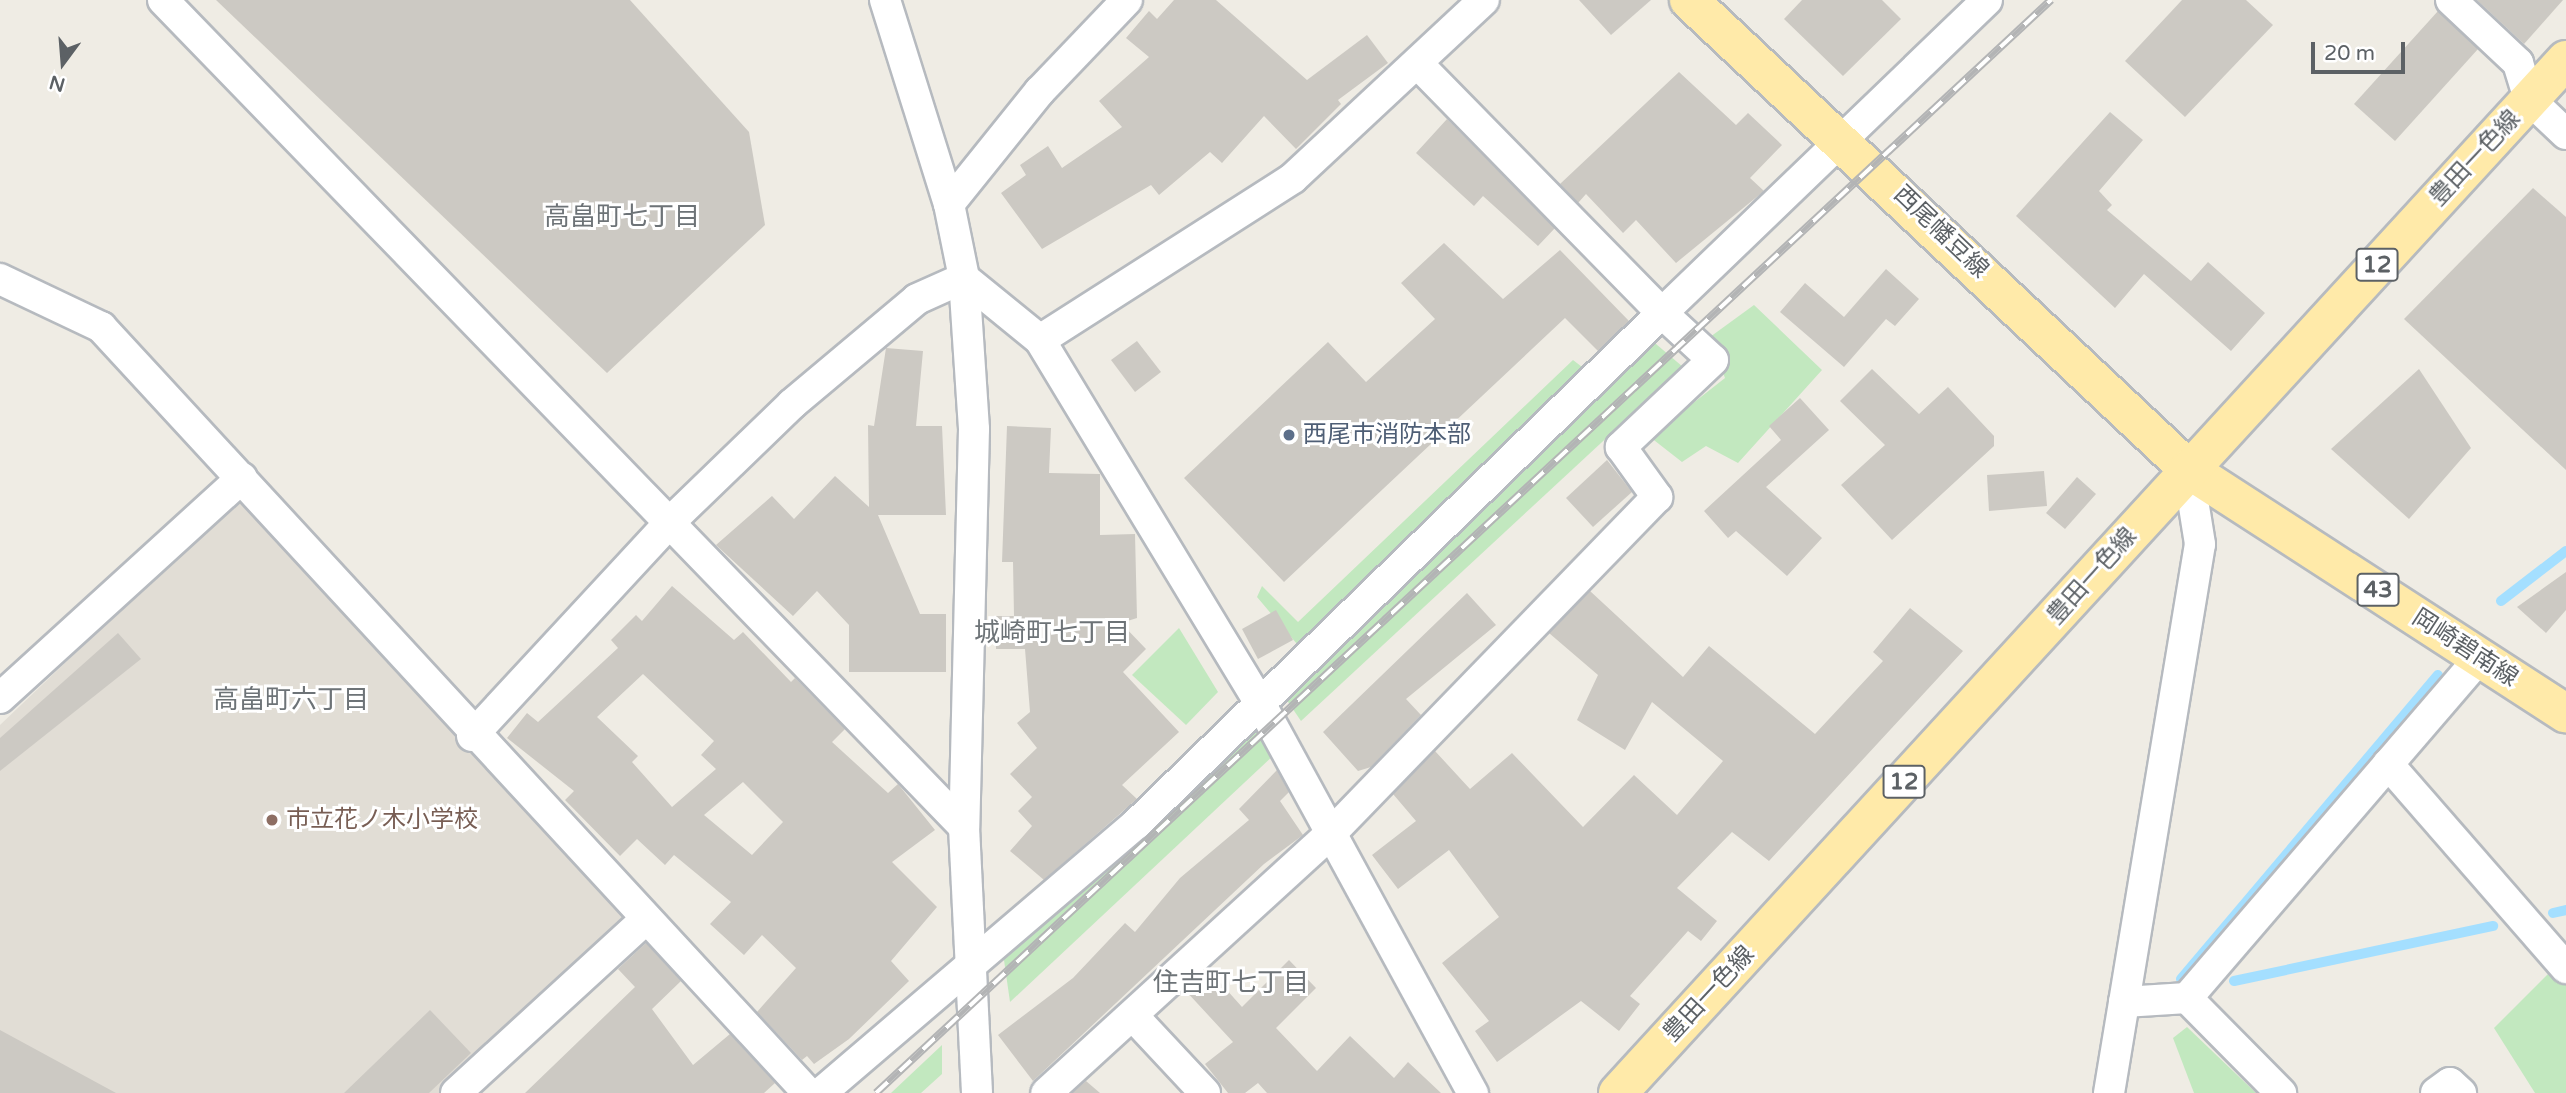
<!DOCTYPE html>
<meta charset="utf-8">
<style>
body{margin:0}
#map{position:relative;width:2566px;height:1093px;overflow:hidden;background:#efece4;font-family:"Varela Round","Noto Sans JP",sans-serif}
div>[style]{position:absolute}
.education>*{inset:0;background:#e1ddd5}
.green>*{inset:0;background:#c2e8bf}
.stream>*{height:10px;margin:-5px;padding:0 5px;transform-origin:5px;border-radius:5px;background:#a4dfff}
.building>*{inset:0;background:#ccc9c3}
.roads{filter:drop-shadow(2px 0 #b6babf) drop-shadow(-2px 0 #b6babf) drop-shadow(0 2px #b6babf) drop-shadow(0 -2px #b6babf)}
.minor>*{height:30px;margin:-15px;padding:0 15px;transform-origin:15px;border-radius:15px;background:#fff}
.major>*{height:38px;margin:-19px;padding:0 19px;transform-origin:19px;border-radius:19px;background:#ffeaa9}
.rail>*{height:8px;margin-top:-4px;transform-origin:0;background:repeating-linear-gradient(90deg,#fff 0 16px,#b3b4b5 0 32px);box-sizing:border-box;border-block:2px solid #b3b4b5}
.dots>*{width:19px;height:19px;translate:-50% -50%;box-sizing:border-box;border:4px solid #fff;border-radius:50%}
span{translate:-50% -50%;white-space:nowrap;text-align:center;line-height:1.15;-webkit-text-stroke:6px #fff;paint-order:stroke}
.shield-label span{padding:2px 5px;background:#fff;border:2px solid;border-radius:5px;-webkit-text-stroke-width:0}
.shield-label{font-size:23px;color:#5c6165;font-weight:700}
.street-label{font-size:24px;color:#5c6165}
.service-label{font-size:24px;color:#4e5e75}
.left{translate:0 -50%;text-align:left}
.education-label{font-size:24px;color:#785e54}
.neighbourhood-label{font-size:26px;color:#6d7377}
.north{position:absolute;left:28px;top:28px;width:70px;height:70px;-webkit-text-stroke:5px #fff;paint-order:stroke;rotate:196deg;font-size:19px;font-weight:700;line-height:28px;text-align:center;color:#5c6165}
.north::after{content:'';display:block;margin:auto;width:24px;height:32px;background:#5c6165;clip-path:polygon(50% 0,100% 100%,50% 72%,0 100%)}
.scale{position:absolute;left:2311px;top:42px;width:94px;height:32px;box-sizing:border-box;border:4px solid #5c6165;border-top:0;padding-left:9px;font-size:21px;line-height:24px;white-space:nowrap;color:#5c6165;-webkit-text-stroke:5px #fff;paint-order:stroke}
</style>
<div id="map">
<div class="education">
<i style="clip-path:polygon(241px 495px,632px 915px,445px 1093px,0 1093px,0 725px)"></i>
</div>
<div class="green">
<i style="clip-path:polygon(1754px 305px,1822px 370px,1738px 463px,1706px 446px,1682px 462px,1650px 437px,1725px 378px,1710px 337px)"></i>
<i style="clip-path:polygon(1649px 338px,1683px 367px,1301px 721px,1280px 690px)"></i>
<i style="clip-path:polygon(1573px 360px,1586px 370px,1297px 644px,1257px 597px,1262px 586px,1298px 622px)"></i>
<i style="clip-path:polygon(1179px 628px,1218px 692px,1186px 725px,1132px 675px)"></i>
<i style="clip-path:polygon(1257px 718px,1275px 754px,1010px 1002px,1003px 953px)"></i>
<i style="clip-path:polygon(2552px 970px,2566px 985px,2566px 1093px,2535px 1093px,2494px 1028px)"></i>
<i style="clip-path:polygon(2187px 1027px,2256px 1093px,2194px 1093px,2173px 1038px)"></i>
<i style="clip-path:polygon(942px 1045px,942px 1074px,921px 1093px,891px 1093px)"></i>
</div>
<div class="stream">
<i style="left:2501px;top:601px;width:82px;rotate:-37.6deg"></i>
<i style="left:2553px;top:913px;width:13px;rotate:-13deg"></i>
<i style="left:2181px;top:979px;width:398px;rotate:-49.8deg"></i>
<i style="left:2234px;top:981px;width:265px;rotate:-12deg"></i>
</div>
<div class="building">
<i style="clip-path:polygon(216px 0,630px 0,749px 132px,765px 225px,607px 373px)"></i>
<i style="clip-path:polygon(1174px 0,1216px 0,1307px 80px,1367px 35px,1388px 63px,1338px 100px,1341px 104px,1296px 149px,1264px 116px,1222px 163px,1210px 152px,1159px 195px,1151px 185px,1042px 249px,1001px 193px,1026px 175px,1020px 165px,1048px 146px,1062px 168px,1122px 127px,1099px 101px,1149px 57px,1126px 38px,1149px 11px,1157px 19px)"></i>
<i style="clip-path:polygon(1579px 0,1651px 0,1611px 35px)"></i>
<i style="clip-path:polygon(1802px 0,1882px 0,1901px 19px,1843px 76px,1784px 19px)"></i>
<i style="clip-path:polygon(2182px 0,2246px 0,2273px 25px,2185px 117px,2125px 61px)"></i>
<i style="clip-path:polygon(2477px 0,2563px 0,2524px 44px)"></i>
<i style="clip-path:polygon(2438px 11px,2478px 49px,2395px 141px,2354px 104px)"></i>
<i style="clip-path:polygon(1679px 72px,1736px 125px,1748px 113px,1782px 145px,1750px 178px,1764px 191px,1676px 263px,1636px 220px,1623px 233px,1586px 194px,1578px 203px,1560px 184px)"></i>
<i style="clip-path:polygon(2110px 112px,2143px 140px,2099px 191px,2112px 205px,2107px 210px,2191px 281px,2208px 262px,2265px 313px,2231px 351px,2144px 274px,2115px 308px,2016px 216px)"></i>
<i style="clip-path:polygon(1447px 119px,1555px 228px,1538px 246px,1483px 196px,1474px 206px,1416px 153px)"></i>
<i style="clip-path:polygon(2533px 188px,2566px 217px,2566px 470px,2404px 319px)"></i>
<i style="clip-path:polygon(1444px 243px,1503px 299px,1560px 250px,1629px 321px,1598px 351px,1565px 318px,1284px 582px,1184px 478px,1328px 342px,1366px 382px,1435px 319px,1401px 283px)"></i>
<i style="clip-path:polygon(1886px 269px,1919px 299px,1895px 326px,1886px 319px,1844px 367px,1780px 312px,1805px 283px,1844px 317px)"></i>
<i style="clip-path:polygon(1137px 341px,1161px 372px,1135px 392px,1111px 360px)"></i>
<i style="clip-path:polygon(886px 348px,923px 351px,916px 426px,942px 426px,946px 515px,878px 515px,920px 614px,946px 614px,946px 672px,849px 672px,849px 625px,817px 591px,793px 616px,716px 545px,772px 496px,794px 519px,835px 476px,869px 507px,868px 425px,874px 426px)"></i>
<i style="clip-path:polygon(1872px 369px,1919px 414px,1948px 387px,1994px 436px,1994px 446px,1892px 540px,1841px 485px,1885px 445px,1840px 401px)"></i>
<i style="clip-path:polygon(2419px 369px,2471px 448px,2409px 519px,2331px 449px)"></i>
<i style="clip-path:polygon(1800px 398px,1829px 430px,1766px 487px,1822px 538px,1787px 576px,1736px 531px,1728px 538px,1704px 511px,1781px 440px,1769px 426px)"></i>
<i style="clip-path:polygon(1007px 426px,1051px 428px,1049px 473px,1100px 474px,1100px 535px,1135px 534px,1137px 618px,1121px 623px,1146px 649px,1123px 672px,1179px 732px,1122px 785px,1137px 799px,1044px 880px,1010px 851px,1032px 826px,1018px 811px,1032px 797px,1010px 774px,1037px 748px,1017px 723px,1030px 712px,1025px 649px,996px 649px,996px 616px,1014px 616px,1013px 562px,1002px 562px)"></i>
<i style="clip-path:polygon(1607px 460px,1632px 492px,1593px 527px,1566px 498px)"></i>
<i style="clip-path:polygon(2044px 471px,2047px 506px,1989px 511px,1987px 475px)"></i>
<i style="clip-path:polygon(2077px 477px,2096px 494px,2065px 529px,2046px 513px)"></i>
<i style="clip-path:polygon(2566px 572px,2566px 610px,2546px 633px,2517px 607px)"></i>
<i style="clip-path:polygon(evenodd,672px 586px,734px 640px,743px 632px,791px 682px,795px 678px,845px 729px,832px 742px,888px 793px,898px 784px,935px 830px,892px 862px,937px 907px,891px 961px,909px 981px,849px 1039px,814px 1064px,807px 1056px,802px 1060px,757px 1012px,796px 968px,762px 935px,744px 955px,710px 924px,731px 902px,674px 855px,665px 865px,637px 839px,620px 856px,565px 800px,574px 791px,507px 738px,527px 713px,538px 722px,618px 648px,611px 640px,636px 615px,642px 621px,672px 586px,643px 674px,714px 741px,701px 755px,716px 769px,672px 807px,632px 762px,638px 756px,597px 717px,643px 674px,672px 586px,743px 782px,783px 822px,752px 855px,704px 815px,743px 782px)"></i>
<i style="clip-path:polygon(1590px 591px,1683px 677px,1709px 646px,1815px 734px,1883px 661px,1873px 652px,1910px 608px,1963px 651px,1769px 861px,1732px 832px,1677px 888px,1717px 921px,1701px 941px,1688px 931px,1630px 996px,1640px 1004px,1619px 1031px,1581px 1001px,1497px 1062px,1475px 1031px,1489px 1021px,1442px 963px,1499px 917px,1449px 850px,1398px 889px,1372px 855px,1416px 821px,1393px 794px,1435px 751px,1470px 789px,1512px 753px,1583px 827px,1634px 775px,1677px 815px,1723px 761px,1652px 702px,1625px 750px,1577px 720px,1598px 675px,1549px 633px)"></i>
<i style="clip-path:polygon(1467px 593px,1496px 625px,1406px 699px,1421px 715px,1371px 767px,1358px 771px,1323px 732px)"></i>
<i style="clip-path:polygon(1276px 610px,1293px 640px,1258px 659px,1242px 629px)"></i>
<i style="clip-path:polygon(118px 633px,141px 659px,0 771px,0 738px)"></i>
<i style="clip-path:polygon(1277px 770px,1289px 792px,1280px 801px,1303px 835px,1264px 864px,1033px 1081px,998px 1035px,1073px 978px,1125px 923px,1135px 932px,1180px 878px,1249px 820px,1239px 809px)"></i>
<i style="clip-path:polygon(646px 943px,681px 981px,652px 1009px,693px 1065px,730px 1034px,775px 1083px,764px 1093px,525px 1093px,635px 987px,618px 969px)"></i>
<i style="clip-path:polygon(1289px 960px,1316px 988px,1276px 1028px,1317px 1071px,1350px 1036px,1394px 1078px,1408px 1062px,1441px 1093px,1267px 1093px,1258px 1083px,1245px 1093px,1228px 1093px,1205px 1064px,1233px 1042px,1185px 990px,1208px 969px,1242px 1007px)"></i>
<i style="clip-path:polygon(430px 1010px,471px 1053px,429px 1093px,344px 1093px)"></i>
<i style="clip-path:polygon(0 1030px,116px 1093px,0 1093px)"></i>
<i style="clip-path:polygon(1086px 1081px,1100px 1093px,1072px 1093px)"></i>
</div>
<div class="roads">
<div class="minor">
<i style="left:163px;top:0;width:1151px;rotate:45.91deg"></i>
<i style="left:885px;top:0;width:214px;rotate:72.6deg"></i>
<i style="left:949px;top:204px;width:76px;rotate:78.5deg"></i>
<i style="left:964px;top:278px;width:151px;rotate:86.2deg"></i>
<i style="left:974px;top:429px;width:398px;rotate:91.4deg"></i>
<i style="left:964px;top:827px;width:266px;rotate:87.2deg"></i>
<i style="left:2451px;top:0;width:92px;rotate:43.2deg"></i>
<i style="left:2518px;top:63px;width:38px;rotate:73deg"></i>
<i style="left:2529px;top:99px;width:51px;rotate:43.4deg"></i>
<i style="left:1418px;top:64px;width:349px;rotate:45.6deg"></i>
<i style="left:1662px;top:313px;width:451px;rotate:-43.9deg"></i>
<i style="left:949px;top:204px;width:145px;rotate:-51.2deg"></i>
<i style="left:1040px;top:91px;width:126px;rotate:-46.3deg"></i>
<i style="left:964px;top:278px;width:98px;rotate:39.2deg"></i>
<i style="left:1040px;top:340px;width:422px;rotate:58.8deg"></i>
<i style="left:1259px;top:701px;width:447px;rotate:61.4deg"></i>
<i style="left:0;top:279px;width:112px;rotate:25.4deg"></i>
<i style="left:101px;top:327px;width:1042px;rotate:47.29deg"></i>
<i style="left:1040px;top:340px;width:300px;rotate:-32.6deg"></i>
<i style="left:1293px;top:178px;width:261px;rotate:-43deg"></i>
<i style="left:0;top:698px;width:327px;rotate:-42.3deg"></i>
<i style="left:472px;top:736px;width:293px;rotate:-47.2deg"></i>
<i style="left:671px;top:521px;width:168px;rotate:-44deg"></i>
<i style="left:792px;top:404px;width:163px;rotate:-40deg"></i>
<i style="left:917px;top:299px;width:51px;rotate:-24.1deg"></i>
<i style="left:2388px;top:764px;width:271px;rotate:48.9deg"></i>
<i style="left:2187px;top:998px;width:134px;rotate:45.3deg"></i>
<i style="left:2124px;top:1002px;width:63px;rotate:-3.6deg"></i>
<i style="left:2187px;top:998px;width:448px;rotate:-49.3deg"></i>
<i style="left:1134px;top:1017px;width:104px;rotate:46.9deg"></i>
<i style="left:456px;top:1093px;width:258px;rotate:-42.5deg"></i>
<i style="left:821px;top:1093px;width:414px;rotate:-40.5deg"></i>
<i style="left:1136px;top:824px;width:733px;rotate:-44.17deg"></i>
<i style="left:1662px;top:313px;width:69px;rotate:42.7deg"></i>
<i style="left:1713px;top:360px;width:127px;rotate:136.6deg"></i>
<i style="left:1621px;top:447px;width:62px;rotate:54.2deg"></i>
<i style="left:1657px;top:497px;width:471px;rotate:134.1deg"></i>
<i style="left:1329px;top:835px;width:383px;rotate:137.6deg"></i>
<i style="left:2109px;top:1093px;width:556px;rotate:-80.59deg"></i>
<i style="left:2200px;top:544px;width:76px;rotate:-99.1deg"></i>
<i style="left:2436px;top:1093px;width:17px;rotate:-36deg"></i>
<i style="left:2450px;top:1083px;width:15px;rotate:42deg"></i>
</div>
<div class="major">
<i style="left:1689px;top:0;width:685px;rotate:43.22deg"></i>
<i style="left:2188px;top:469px;width:450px;rotate:32.9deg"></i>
<i style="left:1618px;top:1093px;width:1402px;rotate:-47.46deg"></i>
</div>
</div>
<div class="rail">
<i style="left:876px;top:1093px;width:1605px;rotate:-42.93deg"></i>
</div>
<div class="dots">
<i style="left:1289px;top:435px;background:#5c6f8a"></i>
<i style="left:272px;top:820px;background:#8d6e63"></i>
</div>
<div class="shield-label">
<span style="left:2377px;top:265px">12</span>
<span style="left:2378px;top:590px">43</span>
<span style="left:1904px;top:782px">12</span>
</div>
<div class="street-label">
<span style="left:2475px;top:158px;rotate:-47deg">豊田一色線</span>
<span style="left:1941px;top:232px;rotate:44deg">西尾幡豆線</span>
<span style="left:2092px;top:576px;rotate:-48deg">豊田一色線</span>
<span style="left:2465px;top:648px;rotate:33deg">岡崎碧南線</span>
<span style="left:1709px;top:994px;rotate:-47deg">豊田一色線</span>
</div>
<div class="service-label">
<span class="left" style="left:1303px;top:435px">西尾市消防本部</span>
</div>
<div class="education-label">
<span class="left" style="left:286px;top:820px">市立花ノ木小学校</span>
</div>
<div class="neighbourhood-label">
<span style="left:622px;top:217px">高畠町七丁目</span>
<span style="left:1052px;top:633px">城崎町七丁目</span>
<span style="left:291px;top:700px">高畠町六丁目</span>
<span style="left:1231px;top:983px">住吉町七丁目</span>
</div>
<div class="north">N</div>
<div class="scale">20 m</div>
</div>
